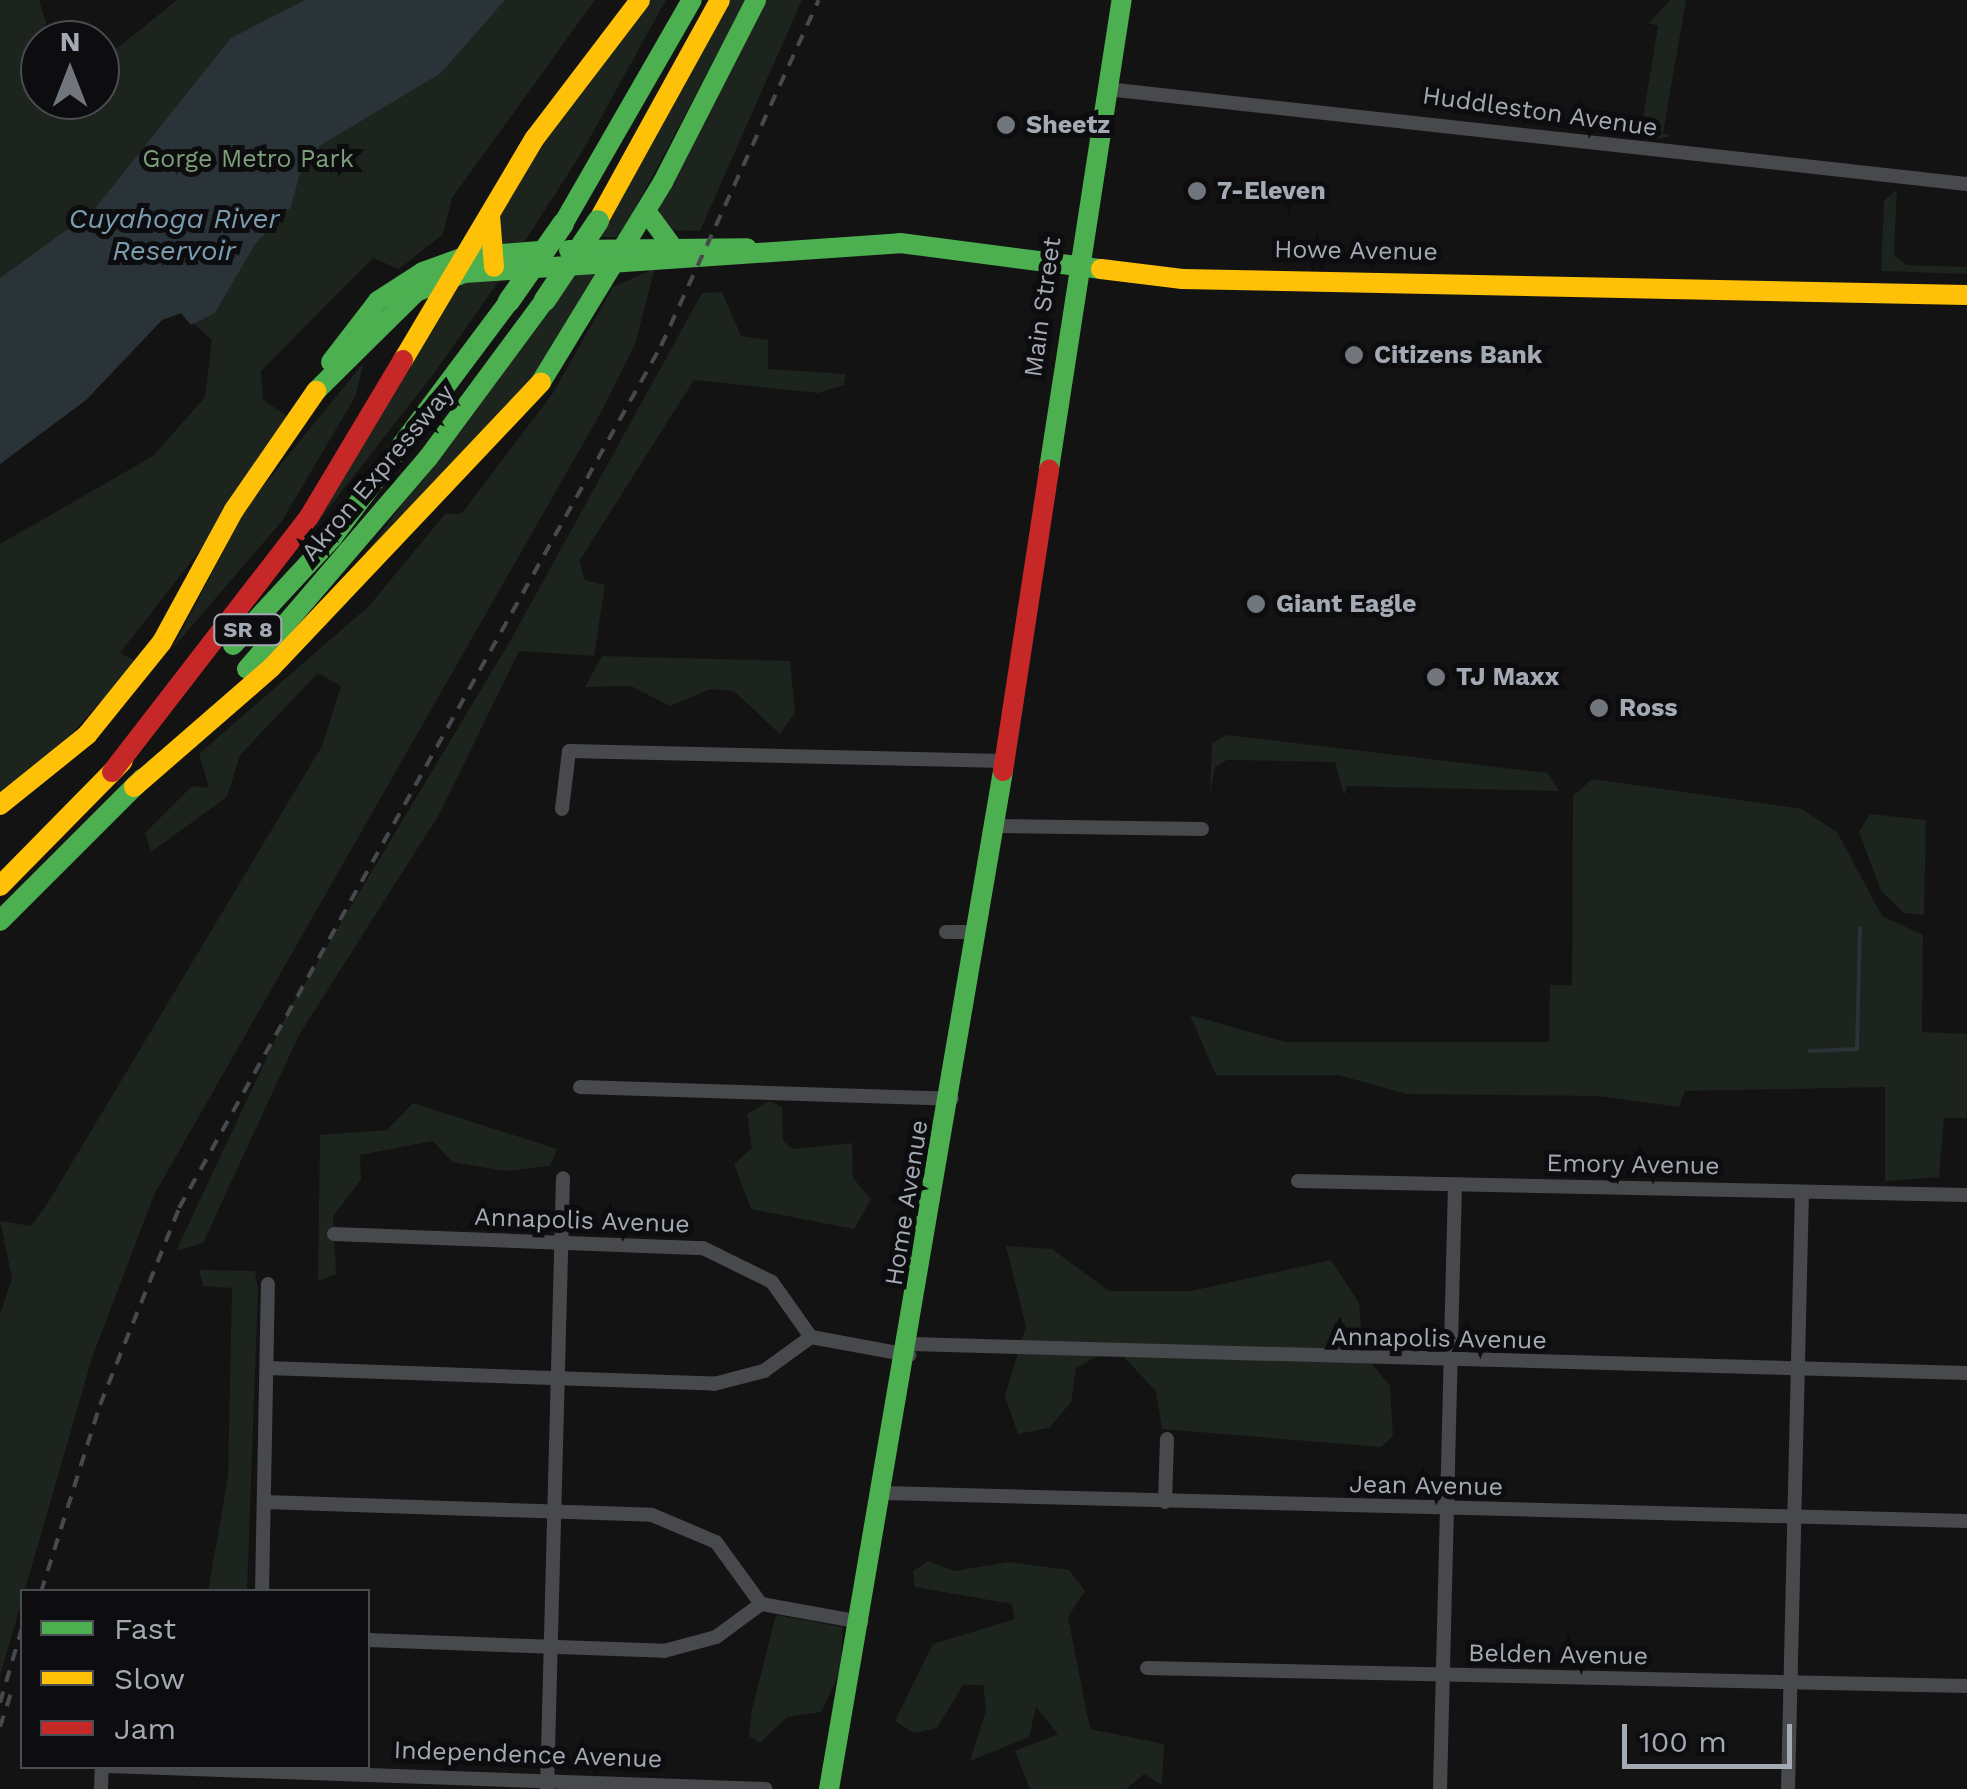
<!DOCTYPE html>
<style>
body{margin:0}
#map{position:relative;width:1967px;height:1789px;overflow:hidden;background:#131313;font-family:"Work Sans",sans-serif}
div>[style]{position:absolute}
.green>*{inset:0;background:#1d231d}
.water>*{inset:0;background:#2a3338}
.stream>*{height:4px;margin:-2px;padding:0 2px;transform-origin:2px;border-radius:2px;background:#2a3338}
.street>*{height:14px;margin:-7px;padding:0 7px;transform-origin:7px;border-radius:7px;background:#47494c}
.fast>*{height:20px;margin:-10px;padding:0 10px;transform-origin:10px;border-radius:10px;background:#4caf50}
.slow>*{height:20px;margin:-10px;padding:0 10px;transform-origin:10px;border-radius:10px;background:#ffc107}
.jam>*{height:20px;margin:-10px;padding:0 10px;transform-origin:10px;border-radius:10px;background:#c62828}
.rail>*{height:4px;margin-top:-2px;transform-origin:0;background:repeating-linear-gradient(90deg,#48494c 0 12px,transparent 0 22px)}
.fast-bridge>*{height:22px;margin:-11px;padding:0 11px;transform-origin:11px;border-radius:11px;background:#4caf50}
.dots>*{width:28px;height:28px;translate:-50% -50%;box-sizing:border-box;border:5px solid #0d0d0f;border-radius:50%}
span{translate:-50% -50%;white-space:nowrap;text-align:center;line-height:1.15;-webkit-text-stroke:10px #0d0d0f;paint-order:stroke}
.shield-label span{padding:2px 8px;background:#0d0d0f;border:2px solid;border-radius:8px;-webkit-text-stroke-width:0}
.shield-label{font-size:22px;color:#a4aab4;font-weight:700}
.street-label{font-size:25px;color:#a4aab4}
.poi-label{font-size:25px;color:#a4aab4;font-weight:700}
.left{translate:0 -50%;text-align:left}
.park-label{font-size:25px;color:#7c9f7b}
.water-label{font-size:28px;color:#7b9caf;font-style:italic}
.legend{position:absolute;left:20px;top:1589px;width:350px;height:180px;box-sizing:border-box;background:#0d0d0f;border:2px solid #494c51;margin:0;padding:12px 18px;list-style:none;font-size:30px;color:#a4aab4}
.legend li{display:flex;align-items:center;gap:20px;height:50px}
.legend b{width:50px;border:2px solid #494c51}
.north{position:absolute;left:20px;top:20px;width:100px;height:100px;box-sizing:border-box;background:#0d0d0f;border:2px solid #494c51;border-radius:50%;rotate:0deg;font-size:28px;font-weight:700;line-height:40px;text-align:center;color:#a4aab4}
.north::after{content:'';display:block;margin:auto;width:35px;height:45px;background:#71757c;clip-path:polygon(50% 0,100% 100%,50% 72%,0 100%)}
.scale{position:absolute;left:1622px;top:1724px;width:170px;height:45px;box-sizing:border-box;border:5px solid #a4aab4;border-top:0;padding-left:12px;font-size:30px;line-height:35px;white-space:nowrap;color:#a4aab4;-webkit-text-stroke:8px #0d0d0f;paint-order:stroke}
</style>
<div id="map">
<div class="green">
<i style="clip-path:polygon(0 0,39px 0,46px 23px,35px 67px,40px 100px,51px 101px,100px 100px,100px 62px,177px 0,595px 0,452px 198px,443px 234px,399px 269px,373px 258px,261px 371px,263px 400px,287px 416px,204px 545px,120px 653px,137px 662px,64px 742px,0 794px,0 544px,153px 456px,205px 397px,212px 340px,182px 313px,162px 320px,86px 400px,0 464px)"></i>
<i style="clip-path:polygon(647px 0,666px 0,582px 152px,523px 244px,497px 245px,496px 217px,544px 135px)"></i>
<i style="clip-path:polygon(730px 0,746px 0,620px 237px,597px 237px)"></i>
<i style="clip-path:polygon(760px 0,802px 0,700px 231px,660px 230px,659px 199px)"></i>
<i style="clip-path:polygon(1670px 0,1686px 0,1663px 133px,1671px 136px,1646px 141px,1631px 129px,1641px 130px,1658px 26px,1649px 23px)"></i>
<i style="clip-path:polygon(1897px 189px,1894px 255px,1907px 265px,1967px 267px,1967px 274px,1881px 271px,1884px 201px)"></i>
<i style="clip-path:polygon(655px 268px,635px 344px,604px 407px,154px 1195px,92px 1358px,0 1676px,0 1315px,12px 1278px,0 1221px,31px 1226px,49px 1201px,322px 746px,341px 686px,318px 673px,240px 755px,227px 797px,151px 852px,145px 833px,192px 786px,209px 788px,199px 754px,370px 605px,445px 514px,462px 513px,553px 393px,613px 287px)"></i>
<i style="clip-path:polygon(600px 269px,537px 378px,357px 565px,576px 270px)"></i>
<i style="clip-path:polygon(506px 271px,435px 372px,318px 522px,459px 282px)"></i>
<i style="clip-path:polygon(722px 292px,741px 336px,768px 340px,768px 369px,846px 374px,844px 385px,818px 393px,694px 380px,580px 560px,584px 580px,605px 585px,594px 656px,519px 651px,440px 813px,299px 1035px,203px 1243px,176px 1251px,290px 1008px,509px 643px,702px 293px)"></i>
<i style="clip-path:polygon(364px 362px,355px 397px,282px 521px,172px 649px,247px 506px)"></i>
<i style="clip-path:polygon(602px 656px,790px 661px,795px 713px,780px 734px,734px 691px,710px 689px,670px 706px,631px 686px,585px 687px)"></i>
<i style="clip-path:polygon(1227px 735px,1548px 773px,1559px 791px,1347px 786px,1344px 796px,1335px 762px,1227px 760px,1215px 767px,1210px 793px,1212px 743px)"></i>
<i style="clip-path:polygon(1592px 779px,1802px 809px,1837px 832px,1882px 916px,1923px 935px,1922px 1032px,1967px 1034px,1967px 1118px,1944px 1118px,1939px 1177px,1885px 1181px,1885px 1087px,1685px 1091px,1679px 1107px,1599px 1096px,1407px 1094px,1338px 1075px,1216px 1075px,1190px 1015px,1285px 1042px,1549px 1042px,1550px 985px,1572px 985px,1573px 796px)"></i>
<i style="clip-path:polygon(1870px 814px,1926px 820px,1924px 915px,1904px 913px,1881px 891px,1859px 832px)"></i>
<i style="clip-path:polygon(770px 1101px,782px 1107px,783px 1141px,793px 1149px,852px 1143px,853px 1178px,871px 1199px,854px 1229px,751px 1209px,734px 1164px,752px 1148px,747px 1114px)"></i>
<i style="clip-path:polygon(413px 1103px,557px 1149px,550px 1166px,505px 1171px,452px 1162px,433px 1141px,360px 1155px,361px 1180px,333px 1216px,336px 1274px,318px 1281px,320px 1135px,387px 1130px)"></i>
<i style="clip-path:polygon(1006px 1246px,1052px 1249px,1109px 1291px,1191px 1291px,1331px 1260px,1359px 1303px,1363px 1353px,1390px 1386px,1393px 1436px,1381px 1447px,1162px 1429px,1156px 1391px,1114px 1347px,1076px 1368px,1071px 1402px,1049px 1428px,1018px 1434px,1005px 1396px,1026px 1326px)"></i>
<i style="clip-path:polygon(199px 1270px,255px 1271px,258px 1289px,247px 1591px,208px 1591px,228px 1477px,232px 1288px,203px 1286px)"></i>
<i style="clip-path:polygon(928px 1561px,955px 1571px,1008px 1562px,1069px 1570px,1085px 1591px,1068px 1617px,1090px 1729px,1164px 1744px,1162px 1785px,1144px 1774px,1126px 1789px,1030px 1789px,1015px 1751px,1058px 1734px,1036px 1707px,1029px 1737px,970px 1761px,986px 1710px,983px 1685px,963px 1685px,937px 1728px,914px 1733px,895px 1721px,933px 1644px,1015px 1619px,1012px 1604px,915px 1587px,913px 1571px)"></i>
<i style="clip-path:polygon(776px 1615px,843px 1627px,840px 1672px,821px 1712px,787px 1717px,760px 1743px,749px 1736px,752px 1709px)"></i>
</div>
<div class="water">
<i style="clip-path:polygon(305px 0,505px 0,441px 73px,321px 145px,301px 169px,291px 207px,255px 244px,215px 313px,191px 325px,181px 313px,162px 320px,86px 400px,0 464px,0 278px,93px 211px,231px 38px)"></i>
</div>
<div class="stream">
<i style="left:1810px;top:1051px;width:47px;rotate:-2.4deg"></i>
<i style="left:1857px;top:1049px;width:121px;rotate:-88.6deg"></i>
</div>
<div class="street">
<i style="left:1107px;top:89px;width:865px;rotate:6.3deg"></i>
<i style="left:562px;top:809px;width:58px;rotate:-83.1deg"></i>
<i style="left:569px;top:751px;width:436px;rotate:1.3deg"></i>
<i style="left:995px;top:826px;width:207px;rotate:0.8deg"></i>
<i style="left:946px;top:932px;width:32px"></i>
<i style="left:580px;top:1087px;width:372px;rotate:1.8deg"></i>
<i style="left:1298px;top:1181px;width:669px;rotate:1.2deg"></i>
<i style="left:334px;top:1234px;width:369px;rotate:2.2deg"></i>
<i style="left:703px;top:1248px;width:77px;rotate:26.2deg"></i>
<i style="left:772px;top:1282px;width:67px;rotate:54.7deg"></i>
<i style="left:811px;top:1337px;width:100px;rotate:10.4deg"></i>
<i style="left:911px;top:1344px;width:1056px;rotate:1.57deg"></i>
<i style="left:267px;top:1368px;width:447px;rotate:2deg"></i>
<i style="left:714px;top:1384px;width:52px;rotate:-14.6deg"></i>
<i style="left:764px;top:1371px;width:58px;rotate:-35.9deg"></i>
<i style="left:884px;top:1493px;width:1083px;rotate:1.48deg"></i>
<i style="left:265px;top:1502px;width:387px;rotate:1.9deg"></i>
<i style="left:652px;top:1515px;width:69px;rotate:22.9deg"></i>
<i style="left:716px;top:1542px;width:77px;rotate:54deg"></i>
<i style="left:1165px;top:1502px;width:63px;rotate:-88.2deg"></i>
<i style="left:262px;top:1592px;width:308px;rotate:-88.9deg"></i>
<i style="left:368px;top:1640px;width:296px;rotate:2.1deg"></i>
<i style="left:664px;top:1651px;width:54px;rotate:-15.1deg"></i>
<i style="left:716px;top:1637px;width:56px;rotate:-36.3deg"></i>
<i style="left:761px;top:1604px;width:102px;rotate:10.2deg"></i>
<i style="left:1147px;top:1668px;width:820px;rotate:1.26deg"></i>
<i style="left:108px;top:1766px;width:658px;rotate:2deg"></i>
<i style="left:101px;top:1789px;width:23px;rotate:-88deg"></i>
<i style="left:547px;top:1789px;width:611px;rotate:-88.5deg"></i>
<i style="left:1440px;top:1789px;width:605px;rotate:-88.58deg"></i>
<i style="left:1788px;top:1789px;width:597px;rotate:-88.66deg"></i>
</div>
<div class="fast">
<i style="left:646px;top:211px;width:42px;rotate:53.7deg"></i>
<i style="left:563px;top:224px;width:258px;rotate:-60.1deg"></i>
<i style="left:569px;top:250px;width:178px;rotate:-0.6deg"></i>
<i style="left:331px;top:362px;width:77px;rotate:-52.4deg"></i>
<i style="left:378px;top:301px;width:54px;rotate:-32.8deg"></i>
<i style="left:423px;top:272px;width:44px;rotate:-20.1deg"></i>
<i style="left:464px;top:257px;width:76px;rotate:-4.5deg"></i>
<i style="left:541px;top:382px;width:234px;rotate:-58.6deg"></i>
<i style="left:663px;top:182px;width:204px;rotate:-62.9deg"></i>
<i style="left:316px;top:391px;width:141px;rotate:-44.7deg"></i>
<i style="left:416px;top:292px;width:52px;rotate:-21.6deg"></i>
<i style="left:464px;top:273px;width:437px;rotate:-3.9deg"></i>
<i style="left:900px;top:243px;width:203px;rotate:7.4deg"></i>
<i style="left:1049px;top:469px;width:475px;rotate:-81.2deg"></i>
<i style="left:233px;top:645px;width:146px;rotate:-47.2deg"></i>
<i style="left:332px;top:538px;width:296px;rotate:-53.2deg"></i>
<i style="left:247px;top:669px;width:278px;rotate:-49.4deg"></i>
<i style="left:428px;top:458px;width:197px;rotate:-53.5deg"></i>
<i style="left:0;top:921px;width:202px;rotate:-45deg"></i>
<i style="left:829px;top:1789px;width:1033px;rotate:-80.3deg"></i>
</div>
<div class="slow">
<i style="left:490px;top:215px;width:52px;rotate:85.6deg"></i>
<i style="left:598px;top:221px;width:252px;rotate:-61.1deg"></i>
<i style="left:1101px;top:269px;width:82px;rotate:7deg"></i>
<i style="left:1182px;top:279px;width:785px;rotate:1.17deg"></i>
<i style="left:403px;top:360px;width:258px;rotate:-59.3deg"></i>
<i style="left:535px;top:138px;width:173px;rotate:-52.7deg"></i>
<i style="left:134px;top:787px;width:181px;rotate:-41deg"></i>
<i style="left:271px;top:668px;width:393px;rotate:-46.6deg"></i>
<i style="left:0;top:805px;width:112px;rotate:-38.8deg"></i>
<i style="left:87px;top:735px;width:119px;rotate:-51.1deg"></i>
<i style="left:162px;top:642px;width:150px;rotate:-61.4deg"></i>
<i style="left:234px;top:510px;width:145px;rotate:-55.4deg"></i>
<i style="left:0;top:886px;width:175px;rotate:-45.5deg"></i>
</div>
<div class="jam">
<i style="left:1003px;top:771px;width:305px;rotate:-81.3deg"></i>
<i style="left:112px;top:772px;width:322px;rotate:-52.3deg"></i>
<i style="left:309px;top:517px;width:183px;rotate:-59.1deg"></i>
</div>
<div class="rail">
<i style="left:41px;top:1592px;width:196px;rotate:-72.5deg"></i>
<i style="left:100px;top:1405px;width:212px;rotate:-68.1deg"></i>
<i style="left:179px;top:1208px;width:988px;rotate:-60.79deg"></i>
<i style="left:661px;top:346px;width:380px;rotate:-65.5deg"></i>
<i style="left:0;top:1703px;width:78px;rotate:-73.7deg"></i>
<i style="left:0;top:1727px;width:40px;rotate:-72deg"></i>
</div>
<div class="fast-bridge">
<i style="left:545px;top:300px;width:95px;rotate:-56.1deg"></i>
<i style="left:509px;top:301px;width:94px;rotate:-55deg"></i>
</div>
<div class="dots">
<i style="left:1006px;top:125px;background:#71757c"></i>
<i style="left:1197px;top:191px;background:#71757c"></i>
<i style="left:1354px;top:355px;background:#71757c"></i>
<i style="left:1256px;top:604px;background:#71757c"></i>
<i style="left:1436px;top:677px;background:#71757c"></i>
<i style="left:1599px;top:708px;background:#71757c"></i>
</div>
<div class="shield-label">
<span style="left:248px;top:630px">SR 8</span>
</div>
<div class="street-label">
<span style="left:1540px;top:112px;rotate:8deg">Huddleston Avenue</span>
<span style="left:1356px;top:251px;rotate:1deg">Howe Avenue</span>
<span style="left:1043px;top:307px;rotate:-82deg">Main Street</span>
<span style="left:378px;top:473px;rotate:-50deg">Akron Expressway</span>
<span style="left:1633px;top:1165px;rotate:1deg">Emory Avenue</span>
<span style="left:907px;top:1203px;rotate:-81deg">Home Avenue</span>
<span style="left:582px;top:1221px;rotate:2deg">Annapolis Avenue</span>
<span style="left:1439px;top:1339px;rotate:1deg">Annapolis Avenue</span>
<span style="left:1426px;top:1486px;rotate:1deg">Jean Avenue</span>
<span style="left:1558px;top:1655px;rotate:1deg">Belden Avenue</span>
<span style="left:528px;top:1755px;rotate:2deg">Independence Avenue</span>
</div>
<div class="poi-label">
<span class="left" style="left:1026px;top:125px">Sheetz</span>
<span class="left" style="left:1217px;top:191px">7-Eleven</span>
<span class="left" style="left:1374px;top:355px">Citizens Bank</span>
<span class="left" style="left:1276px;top:604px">Giant Eagle</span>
<span class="left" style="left:1456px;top:677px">TJ Maxx</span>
<span class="left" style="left:1619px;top:708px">Ross</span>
</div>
<div class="park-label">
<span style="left:248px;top:159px">Gorge Metro Park</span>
</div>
<div class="water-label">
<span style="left:174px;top:235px">Cuyahoga River<br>Reservoir</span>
</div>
<ul class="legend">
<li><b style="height:12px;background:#4caf50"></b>Fast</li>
<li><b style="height:12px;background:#ffc107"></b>Slow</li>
<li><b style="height:12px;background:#c62828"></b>Jam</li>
</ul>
<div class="north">N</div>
<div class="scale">100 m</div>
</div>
